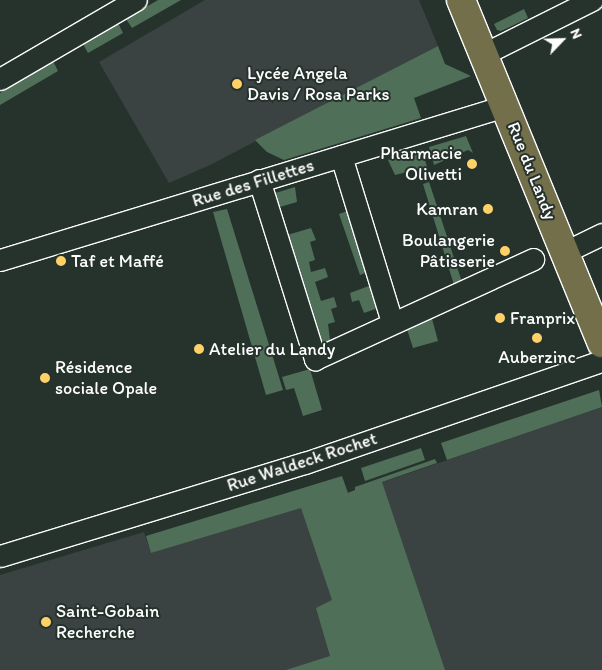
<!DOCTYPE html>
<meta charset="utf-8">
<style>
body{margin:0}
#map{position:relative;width:602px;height:670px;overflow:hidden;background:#26332d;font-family:Itim,sans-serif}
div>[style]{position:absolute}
.built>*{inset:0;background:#3a4242}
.green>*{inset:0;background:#506f58}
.roads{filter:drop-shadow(1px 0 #fff) drop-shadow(-1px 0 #fff) drop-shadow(0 1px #fff) drop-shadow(0 -1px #fff)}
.minor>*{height:21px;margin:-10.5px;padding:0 10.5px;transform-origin:10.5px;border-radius:10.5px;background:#26332d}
.major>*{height:28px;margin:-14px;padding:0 14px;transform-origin:14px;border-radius:14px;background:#726f4a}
.dots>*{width:14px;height:14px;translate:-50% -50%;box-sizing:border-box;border:2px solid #26332d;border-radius:50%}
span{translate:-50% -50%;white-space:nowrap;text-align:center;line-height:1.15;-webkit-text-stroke:4px #26332d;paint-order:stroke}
.poi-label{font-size:18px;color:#fff}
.left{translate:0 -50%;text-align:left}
.right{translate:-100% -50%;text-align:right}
.street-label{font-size:18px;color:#fff}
.north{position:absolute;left:537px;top:15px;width:50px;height:50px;-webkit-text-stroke:4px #26332d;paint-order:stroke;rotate:66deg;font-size:14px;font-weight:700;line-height:20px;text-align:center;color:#fff}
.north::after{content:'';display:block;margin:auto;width:18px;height:22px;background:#fff;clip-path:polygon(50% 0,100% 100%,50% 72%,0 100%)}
</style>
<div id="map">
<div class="built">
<i style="clip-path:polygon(205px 0,419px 0,438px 46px,210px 165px,169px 183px,99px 62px)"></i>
<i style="clip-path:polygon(602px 407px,602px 670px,0 670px,0 575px,144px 532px,151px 553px,398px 477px)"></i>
</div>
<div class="green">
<i style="clip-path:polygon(158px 0,181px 0,132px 28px,126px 19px)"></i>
<i style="clip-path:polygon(524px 9px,528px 18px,501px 31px,497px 30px,494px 24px)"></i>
<i style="clip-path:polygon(118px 23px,123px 33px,88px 53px,83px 44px)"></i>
<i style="clip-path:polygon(438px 46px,445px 64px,471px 76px,414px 98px,421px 118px,284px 160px,267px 152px,255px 140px)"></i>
<i style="clip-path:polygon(53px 61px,58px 71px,0 105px,0 93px)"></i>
<i style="clip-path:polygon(466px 136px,473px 153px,468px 150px,434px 165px,429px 147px)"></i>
<i style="clip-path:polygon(422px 149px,427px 167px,395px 175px,388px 160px)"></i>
<i style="clip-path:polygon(429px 182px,462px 282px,454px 285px,423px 184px)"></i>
<i style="clip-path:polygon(295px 187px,297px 202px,273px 209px,269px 195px)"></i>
<i style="clip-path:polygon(227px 209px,283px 390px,266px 395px,213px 212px)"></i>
<i style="clip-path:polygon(350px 210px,370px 271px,360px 275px,339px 214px)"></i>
<i style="clip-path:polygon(311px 228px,316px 240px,310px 242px,315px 260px,309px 262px,311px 272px,325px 268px,328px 277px,315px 282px,321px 301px,334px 297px,337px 307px,331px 309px,335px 322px,328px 324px,330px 340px,316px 347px,284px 236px)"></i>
<i style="clip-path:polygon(377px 283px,384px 306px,364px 313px,359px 300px,352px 302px,350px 293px)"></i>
<i style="clip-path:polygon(431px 315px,438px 341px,413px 348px,406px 326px)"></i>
<i style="clip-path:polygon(310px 369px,322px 410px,303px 416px,294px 388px,286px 390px,282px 377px)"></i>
<i style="clip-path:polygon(599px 390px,602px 407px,447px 460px,441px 443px)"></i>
<i style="clip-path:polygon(421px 448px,425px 460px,365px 481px,361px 468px)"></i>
<i style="clip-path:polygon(435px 459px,437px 463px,382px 482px,445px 670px,286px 670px,330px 656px,316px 608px,332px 600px,301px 508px,151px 553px,146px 536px,342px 476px,348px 493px,355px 490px,355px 487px)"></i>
</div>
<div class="roads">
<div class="minor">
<i style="left:484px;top:54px;width:121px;rotate:-26.6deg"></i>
<i style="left:0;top:79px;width:157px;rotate:-30.2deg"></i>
<i style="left:341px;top:156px;width:174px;rotate:72.9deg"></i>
<i style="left:259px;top:180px;width:188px;rotate:72.6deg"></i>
<i style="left:315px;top:359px;width:240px;rotate:-24.6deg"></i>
<i style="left:565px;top:252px;width:41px;rotate:-25.9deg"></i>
<i style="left:0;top:260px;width:528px;rotate:-16.96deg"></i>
<i style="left:0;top:556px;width:319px;rotate:-17deg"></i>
<i style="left:305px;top:463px;width:314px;rotate:-19deg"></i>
</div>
<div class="major">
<i style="left:461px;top:0;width:371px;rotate:67.7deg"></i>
</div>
</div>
<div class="dots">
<i style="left:237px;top:84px;background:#ffd166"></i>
<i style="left:472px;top:164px;background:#ffd166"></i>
<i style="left:488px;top:209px;background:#ffd166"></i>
<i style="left:505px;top:251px;background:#ffd166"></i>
<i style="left:61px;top:261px;background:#ffd166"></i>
<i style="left:500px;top:318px;background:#ffd166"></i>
<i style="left:537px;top:338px;background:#ffd166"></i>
<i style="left:199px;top:349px;background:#ffd166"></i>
<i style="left:45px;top:378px;background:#ffd166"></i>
<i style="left:46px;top:622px;background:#ffd166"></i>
</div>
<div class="poi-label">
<span class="left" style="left:247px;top:84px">Lycée Angela<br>Davis / Rosa Parks</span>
<span class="right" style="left:462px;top:164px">Pharmacie<br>Olivetti</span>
<span class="right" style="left:478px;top:209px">Kamran</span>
<span class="right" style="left:495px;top:251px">Boulangerie<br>Pâtisserie</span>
<span class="left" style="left:71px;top:261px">Taf et Maffé</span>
<span class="left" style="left:510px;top:318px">Franprix</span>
<span class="left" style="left:209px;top:349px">Atelier du Landy</span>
<span style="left:537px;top:357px">Auberzinc</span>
<span class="left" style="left:55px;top:378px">Résidence<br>sociale Opale</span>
<span class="left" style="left:56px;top:622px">Saint-Gobain<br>Recherche</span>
</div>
<div class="street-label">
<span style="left:532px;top:171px;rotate:68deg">Rue du Landy</span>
<span style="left:253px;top:183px;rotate:-17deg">Rue des Fillettes</span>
<span style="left:302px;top:462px;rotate:-18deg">Rue Waldeck Rochet</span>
</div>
<div class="north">N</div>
</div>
